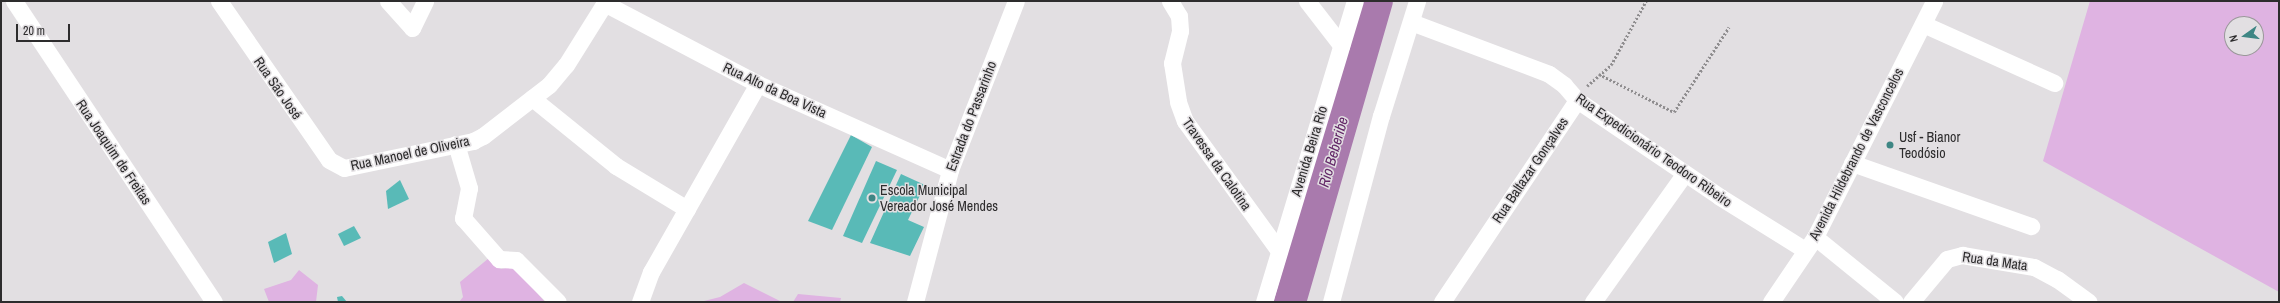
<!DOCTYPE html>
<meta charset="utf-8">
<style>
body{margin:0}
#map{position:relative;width:2280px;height:303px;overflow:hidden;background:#e2dfe2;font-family:"Archivo Narrow",sans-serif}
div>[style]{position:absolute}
.green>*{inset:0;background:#dfb3e2}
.river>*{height:32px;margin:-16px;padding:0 16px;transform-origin:16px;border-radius:16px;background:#a97aad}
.building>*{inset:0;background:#59bab7}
.path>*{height:2.5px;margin-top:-1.25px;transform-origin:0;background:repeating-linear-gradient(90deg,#8f8d8f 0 2px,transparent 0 4px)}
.minor>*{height:17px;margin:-8.5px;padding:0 8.5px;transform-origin:8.5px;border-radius:8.5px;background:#fff}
.dots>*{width:11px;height:11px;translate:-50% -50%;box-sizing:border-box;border:2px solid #e2dfe2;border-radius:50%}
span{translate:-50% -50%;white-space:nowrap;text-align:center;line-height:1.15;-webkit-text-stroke:3px #e2dfe2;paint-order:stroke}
.street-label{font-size:14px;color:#2d2c2d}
.poi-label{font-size:14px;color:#2d2c2d}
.left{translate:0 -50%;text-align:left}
.water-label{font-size:15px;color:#632868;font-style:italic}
.frame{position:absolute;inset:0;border:2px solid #2d2c2d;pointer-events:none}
.north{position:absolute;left:2224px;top:16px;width:40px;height:40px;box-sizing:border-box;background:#e2dfe2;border:1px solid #9a979a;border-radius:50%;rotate:256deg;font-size:11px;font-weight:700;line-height:16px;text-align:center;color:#2d2c2d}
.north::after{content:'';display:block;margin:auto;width:14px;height:18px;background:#3e8684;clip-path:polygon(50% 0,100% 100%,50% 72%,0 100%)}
.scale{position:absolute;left:16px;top:24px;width:54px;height:18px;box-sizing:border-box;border:2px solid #2d2c2d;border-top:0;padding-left:5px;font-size:12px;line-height:14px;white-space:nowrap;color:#2d2c2d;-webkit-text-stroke:3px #e2dfe2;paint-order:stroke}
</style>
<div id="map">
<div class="green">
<i style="clip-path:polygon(evenodd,2090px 1px,2279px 1px,2279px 292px,2043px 161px,2090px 1px,2232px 24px,2256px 24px,2256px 48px,2232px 48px,2232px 24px)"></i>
<i style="clip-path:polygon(489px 258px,501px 269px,514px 266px,545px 302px,459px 302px,463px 297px,460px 282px)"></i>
<i style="clip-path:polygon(299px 270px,318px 285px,316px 302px,269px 302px,264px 289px,291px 280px)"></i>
<i style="clip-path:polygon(744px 283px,782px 302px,700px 302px,720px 297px)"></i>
<i style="clip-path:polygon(798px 294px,841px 298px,840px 302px,793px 302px)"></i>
</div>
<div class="river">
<i style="left:1290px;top:302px;width:313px;rotate:-73.9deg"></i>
</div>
<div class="building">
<i style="clip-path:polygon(851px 135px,872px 147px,832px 230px,808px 221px)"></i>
<i style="clip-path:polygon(876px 161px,897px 170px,862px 243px,843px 236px)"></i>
<i style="clip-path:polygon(901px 174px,925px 185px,908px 220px,924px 227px,910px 256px,870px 243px)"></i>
<i style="clip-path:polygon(400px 180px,409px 199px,388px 209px,386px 191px)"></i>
<i style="clip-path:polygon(354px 226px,361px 238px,344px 246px,338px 234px)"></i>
<i style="clip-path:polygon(286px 233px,292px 254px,274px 263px,268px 242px)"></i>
<i style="clip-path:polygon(342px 296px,347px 302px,338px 302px,337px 297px)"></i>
</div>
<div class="path">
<i style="left:1599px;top:74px;width:84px;rotate:26.9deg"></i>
<i style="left:1674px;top:112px;width:101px;rotate:-57.1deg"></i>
<i style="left:1587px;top:86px;width:32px;rotate:-41deg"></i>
<i style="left:1611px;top:65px;width:73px;rotate:-61.3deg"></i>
</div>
<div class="minor">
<i style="left:14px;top:1px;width:361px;rotate:56.4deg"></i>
<i style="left:219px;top:1px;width:193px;rotate:55.3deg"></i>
<i style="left:329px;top:160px;width:17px;rotate:28deg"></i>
<i style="left:344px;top:168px;width:132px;rotate:-11.8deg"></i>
<i style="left:473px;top:141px;width:11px;rotate:-27deg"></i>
<i style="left:483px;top:136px;width:83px;rotate:-37.7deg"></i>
<i style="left:549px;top:85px;width:26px;rotate:-50deg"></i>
<i style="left:566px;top:65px;width:75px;rotate:-58deg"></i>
<i style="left:388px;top:1px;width:36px;rotate:48deg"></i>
<i style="left:412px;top:28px;width:30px;rotate:-64deg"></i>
<i style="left:1170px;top:1px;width:17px;rotate:59deg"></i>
<i style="left:1179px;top:16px;width:15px;rotate:86deg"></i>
<i style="left:1180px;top:31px;width:33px;rotate:104deg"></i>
<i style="left:1172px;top:63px;width:39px;rotate:81deg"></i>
<i style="left:1178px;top:102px;width:20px;rotate:70deg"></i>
<i style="left:1185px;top:121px;width:160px;rotate:54.1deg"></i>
<i style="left:1307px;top:1px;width:56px;rotate:52.3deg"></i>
<i style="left:604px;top:3px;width:174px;rotate:27.7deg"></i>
<i style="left:758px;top:84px;width:210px;rotate:24.1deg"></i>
<i style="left:1411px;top:22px;width:147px;rotate:20.6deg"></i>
<i style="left:1549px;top:74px;width:19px;rotate:36deg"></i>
<i style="left:1564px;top:85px;width:20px;rotate:49deg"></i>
<i style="left:1577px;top:100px;width:173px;rotate:34.1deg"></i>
<i style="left:1720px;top:197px;width:100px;rotate:31.9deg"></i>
<i style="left:1923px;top:24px;width:144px;rotate:24.2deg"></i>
<i style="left:532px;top:98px;width:108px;rotate:39deg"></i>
<i style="left:616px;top:166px;width:83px;rotate:31.2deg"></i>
<i style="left:456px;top:144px;width:46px;rotate:73.5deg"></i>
<i style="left:469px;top:188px;width:31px;rotate:101deg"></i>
<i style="left:463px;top:218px;width:55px;rotate:48.7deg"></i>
<i style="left:499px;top:259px;width:17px;rotate:3deg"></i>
<i style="left:516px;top:260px;width:59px;rotate:45deg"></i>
<i style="left:1852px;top:163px;width:190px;rotate:19.4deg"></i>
<i style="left:1815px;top:237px;width:103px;rotate:39.1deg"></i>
<i style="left:640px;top:302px;width:32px;rotate:-70deg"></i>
<i style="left:651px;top:272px;width:216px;rotate:-60.4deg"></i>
<i style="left:915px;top:302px;width:137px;rotate:-75.1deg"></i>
<i style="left:950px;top:170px;width:181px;rotate:-68.7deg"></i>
<i style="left:1264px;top:302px;width:314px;rotate:-73.2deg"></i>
<i style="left:1331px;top:302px;width:193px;rotate:-75deg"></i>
<i style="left:1381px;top:116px;width:121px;rotate:-72.6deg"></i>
<i style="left:1442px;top:302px;width:243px;rotate:-56.2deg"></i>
<i style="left:1593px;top:302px;width:158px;rotate:-54.5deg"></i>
<i style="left:1771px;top:302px;width:78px;rotate:-55.9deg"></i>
<i style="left:1815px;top:237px;width:264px;rotate:-63.2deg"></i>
<i style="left:1911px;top:302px;width:56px;rotate:-50.1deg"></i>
<i style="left:1947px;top:259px;width:16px;rotate:-15deg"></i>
<i style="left:1962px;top:255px;width:73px;rotate:9.5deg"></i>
<i style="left:2034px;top:267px;width:26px;rotate:28deg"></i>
<i style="left:2057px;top:279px;width:39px;rotate:36deg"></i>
</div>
<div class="dots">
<i style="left:1890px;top:145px;background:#3e8684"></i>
<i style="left:872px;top:198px;background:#3e8684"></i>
</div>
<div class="street-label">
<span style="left:278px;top:88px;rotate:55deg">Rua São José</span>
<span style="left:775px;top:90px;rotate:25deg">Rua Alto da Boa Vista</span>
<span style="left:971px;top:116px;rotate:-69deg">Estrada do Passarinho</span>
<span style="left:1654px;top:150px;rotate:35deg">Rua Expedicionário Teodoro Ribeiro</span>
<span style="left:1309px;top:151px;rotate:-73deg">Avenida Beira Rio</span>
<span style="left:114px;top:152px;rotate:56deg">Rua Joaquim de Freitas</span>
<span style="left:410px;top:153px;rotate:-12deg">Rua Manoel de Oliveira</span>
<span style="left:1856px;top:154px;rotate:-63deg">Avenida Hildebrando de Vasconcelos</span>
<span style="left:1217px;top:164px;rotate:55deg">Travessa da Calotina</span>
<span style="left:1530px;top:170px;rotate:-56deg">Rua Baltazar Gonçalves</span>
<span style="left:1995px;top:261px;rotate:8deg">Rua da Mata</span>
</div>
<div class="poi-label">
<span class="left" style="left:1899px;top:145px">Usf - Bianor<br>Teodósio</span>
<span class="left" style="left:880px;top:198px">Escola Municipal<br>Vereador José Mendes</span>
</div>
<div class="water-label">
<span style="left:1333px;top:152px;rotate:-74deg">Rio Beberibe</span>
</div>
<div class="frame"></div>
<div class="north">N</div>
<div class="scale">20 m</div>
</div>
